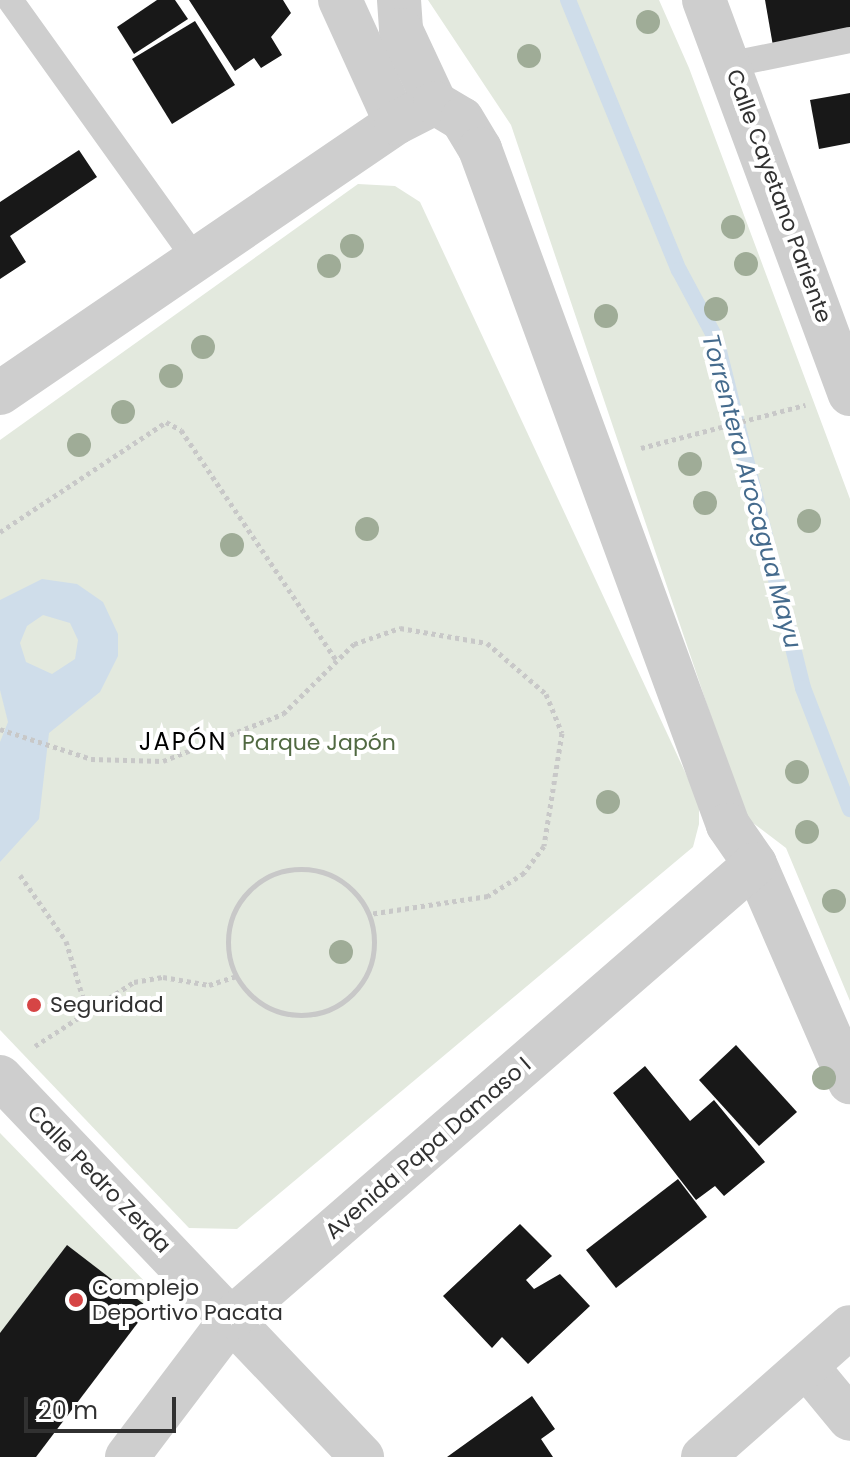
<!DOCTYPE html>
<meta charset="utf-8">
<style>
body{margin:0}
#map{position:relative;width:850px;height:1457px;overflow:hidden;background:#fff;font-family:Poppins,sans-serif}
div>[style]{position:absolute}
.green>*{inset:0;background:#e3e9de}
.water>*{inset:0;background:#cfddea}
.stream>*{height:16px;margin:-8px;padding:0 8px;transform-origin:8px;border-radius:8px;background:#cfddea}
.building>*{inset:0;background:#181818}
.path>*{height:5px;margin-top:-2.5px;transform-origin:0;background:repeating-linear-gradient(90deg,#c8c8c8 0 4px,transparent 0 8px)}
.path>.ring{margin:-2.5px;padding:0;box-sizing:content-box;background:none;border:5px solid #c8c8c8;border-radius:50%}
.service>*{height:26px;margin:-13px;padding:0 13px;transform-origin:13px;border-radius:13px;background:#cecece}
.minor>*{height:44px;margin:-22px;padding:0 22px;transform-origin:22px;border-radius:22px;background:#cecece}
.tertiary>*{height:44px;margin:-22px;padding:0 22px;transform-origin:22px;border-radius:22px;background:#cecece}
.trees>*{width:24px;height:24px;margin:-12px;border-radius:50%;background:#9fac97}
.dots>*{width:22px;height:22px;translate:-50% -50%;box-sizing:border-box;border:4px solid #fff;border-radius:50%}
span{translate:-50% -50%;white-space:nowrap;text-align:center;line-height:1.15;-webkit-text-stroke:8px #fff;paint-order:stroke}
.street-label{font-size:22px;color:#313131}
.park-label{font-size:22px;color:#516942}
.poi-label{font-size:22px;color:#313131}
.left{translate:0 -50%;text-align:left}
.water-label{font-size:24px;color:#456b8d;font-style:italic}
.neighbourhood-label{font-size:24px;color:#000;letter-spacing:2px}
.scale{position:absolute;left:24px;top:1397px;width:152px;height:36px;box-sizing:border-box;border:4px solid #313131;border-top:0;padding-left:10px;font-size:24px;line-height:28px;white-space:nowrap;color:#313131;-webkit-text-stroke:6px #fff;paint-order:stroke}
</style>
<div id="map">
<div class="green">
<i style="clip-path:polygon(428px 0,659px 0,689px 68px,850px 499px,850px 1001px,786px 848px,745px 817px,511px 125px)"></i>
<i style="clip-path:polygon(358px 184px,395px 186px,420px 202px,699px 802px,699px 824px,693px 847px,237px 1229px,189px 1228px,0 1030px,0 440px)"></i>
<i style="clip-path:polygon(0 1133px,155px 1292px,36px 1457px,0 1457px)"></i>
</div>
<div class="water">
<i style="clip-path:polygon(evenodd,42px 579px,77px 584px,103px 602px,118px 634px,118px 656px,100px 692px,49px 733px,39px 819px,0 862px,0 742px,8px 722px,0 690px,0 600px,42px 579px,43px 615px,70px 623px,78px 640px,75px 659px,52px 674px,26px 662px,20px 643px,27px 626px,43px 615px)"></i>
</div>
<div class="stream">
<i style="left:568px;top:0;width:292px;rotate:67.7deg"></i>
<i style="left:679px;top:270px;width:78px;rotate:61.8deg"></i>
<i style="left:716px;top:339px;width:360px;rotate:76deg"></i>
<i style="left:803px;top:688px;width:130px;rotate:68.8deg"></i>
</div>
<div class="building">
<i style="clip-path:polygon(157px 0,175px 0,188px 19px,134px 54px,117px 27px)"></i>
<i style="clip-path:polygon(189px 0,283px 0,291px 13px,271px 37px,282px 55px,261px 68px,254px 58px,235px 71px)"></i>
<i style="clip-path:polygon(765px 0,850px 0,850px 31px,773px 46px)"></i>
<i style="clip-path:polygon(195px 21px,235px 85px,172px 124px,132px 59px)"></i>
<i style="clip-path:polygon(850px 93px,850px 143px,819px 149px,810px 100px)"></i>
<i style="clip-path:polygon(79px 150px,97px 177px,10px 236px,26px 262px,0 279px,0 202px)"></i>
<i style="clip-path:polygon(736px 1045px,797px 1112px,759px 1146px,699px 1080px)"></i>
<i style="clip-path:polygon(645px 1066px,690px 1121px,714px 1100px,765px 1162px,724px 1196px,715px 1186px,696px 1200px,613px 1093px)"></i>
<i style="clip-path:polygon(678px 1179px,707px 1217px,616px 1288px,586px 1250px)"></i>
<i style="clip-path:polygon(520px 1224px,552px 1256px,526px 1280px,534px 1289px,560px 1274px,590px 1306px,528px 1364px,502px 1337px,492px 1348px,443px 1296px)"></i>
<i style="clip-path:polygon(67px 1245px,149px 1308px,36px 1457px,0 1457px,0 1333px)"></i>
<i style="clip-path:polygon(532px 1396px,555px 1429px,541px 1439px,553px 1457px,447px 1457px)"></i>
</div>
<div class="path">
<i style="left:641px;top:448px;width:170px;rotate:-14.7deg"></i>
<i style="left:0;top:532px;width:199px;rotate:-33.5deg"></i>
<i style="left:166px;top:422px;width:17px;rotate:28deg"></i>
<i style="left:181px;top:430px;width:277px;rotate:56deg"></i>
<i style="left:0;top:729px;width:96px;rotate:18.2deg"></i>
<i style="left:91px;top:759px;width:72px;rotate:1.6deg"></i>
<i style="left:163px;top:761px;width:129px;rotate:-21.4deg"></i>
<i style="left:283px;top:714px;width:100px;rotate:-44.6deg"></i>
<i style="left:354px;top:644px;width:49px;rotate:-19.2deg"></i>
<i style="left:400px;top:628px;width:88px;rotate:9.8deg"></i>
<i style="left:487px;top:643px;width:78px;rotate:40.8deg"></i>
<i style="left:546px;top:694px;width:42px;rotate:67.7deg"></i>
<i style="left:562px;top:733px;width:114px;rotate:99.1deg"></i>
<i style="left:544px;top:846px;width:34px;rotate:127deg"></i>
<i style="left:524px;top:873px;width:43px;rotate:147.4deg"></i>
<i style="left:488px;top:896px;width:120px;rotate:171.4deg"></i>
<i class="ring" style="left:228px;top:869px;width:141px;height:141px"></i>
<i style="left:20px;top:875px;width:80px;rotate:55.1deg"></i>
<i style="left:66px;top:941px;width:77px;rotate:73.4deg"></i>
<i style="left:35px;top:1046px;width:118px;rotate:-32.9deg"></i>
<i style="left:134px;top:982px;width:29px;rotate:-10deg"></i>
<i style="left:163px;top:977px;width:47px;rotate:9.9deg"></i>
<i style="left:209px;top:985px;width:28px;rotate:-18deg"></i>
</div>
<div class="service">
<i style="left:10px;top:0;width:315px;rotate:54.4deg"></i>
<i style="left:732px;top:64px;width:120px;rotate:-11.5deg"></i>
</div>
<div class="minor">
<i style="left:340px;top:0;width:135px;rotate:65.5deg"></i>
<i style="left:399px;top:0;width:30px;rotate:86deg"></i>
<i style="left:401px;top:30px;width:81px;rotate:65deg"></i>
<i style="left:0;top:393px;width:479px;rotate:-34.3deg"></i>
<i style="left:396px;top:123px;width:44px;rotate:-27.1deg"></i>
<i style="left:435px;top:103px;width:31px;rotate:31deg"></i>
<i style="left:462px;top:119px;width:35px;rotate:59deg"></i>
<i style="left:480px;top:149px;width:720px;rotate:69.85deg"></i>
<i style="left:728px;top:825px;width:47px;rotate:55.3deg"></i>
<i style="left:755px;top:864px;width:238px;rotate:66.5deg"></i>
<i style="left:0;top:1077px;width:525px;rotate:46.39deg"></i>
<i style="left:807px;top:1367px;width:67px;rotate:50.4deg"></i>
<i style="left:127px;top:1457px;width:176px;rotate:-52.9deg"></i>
<i style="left:233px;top:1317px;width:691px;rotate:-40.95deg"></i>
<i style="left:703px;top:1457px;width:196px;rotate:-41.5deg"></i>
</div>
<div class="tertiary">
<i style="left:704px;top:0;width:420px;rotate:69.7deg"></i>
</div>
<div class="trees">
<i style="left:648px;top:22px"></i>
<i style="left:529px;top:56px"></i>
<i style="left:733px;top:227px"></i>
<i style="left:352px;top:246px"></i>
<i style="left:746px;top:264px"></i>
<i style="left:329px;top:266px"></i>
<i style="left:716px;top:309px"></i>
<i style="left:606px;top:316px"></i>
<i style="left:203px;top:347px"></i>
<i style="left:171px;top:376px"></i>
<i style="left:123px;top:412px"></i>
<i style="left:79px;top:445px"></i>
<i style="left:690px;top:464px"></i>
<i style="left:705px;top:503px"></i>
<i style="left:809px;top:521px"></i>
<i style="left:367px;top:529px"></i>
<i style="left:232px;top:545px"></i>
<i style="left:797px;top:772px"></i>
<i style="left:608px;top:802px"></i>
<i style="left:807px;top:832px"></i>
<i style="left:834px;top:901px"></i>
<i style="left:341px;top:952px"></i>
<i style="left:824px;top:1078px"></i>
</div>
<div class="dots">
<i style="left:34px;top:1005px;background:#d64545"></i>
<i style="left:76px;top:1300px;background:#d64545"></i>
</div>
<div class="street-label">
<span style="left:779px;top:196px;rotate:70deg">Calle Cayetano Pariente</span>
<span style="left:428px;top:1148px;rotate:-41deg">Avenida Papa Damaso I</span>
<span style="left:99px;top:1179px;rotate:46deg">Calle Pedro Zerda</span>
</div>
<div class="park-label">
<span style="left:319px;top:743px">Parque Japón</span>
</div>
<div class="poi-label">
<span class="left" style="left:50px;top:1005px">Seguridad</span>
<span class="left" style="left:92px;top:1300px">Complejo<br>Deportivo Pacata</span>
</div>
<div class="water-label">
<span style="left:752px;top:491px;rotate:75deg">Torrentera Arocagua Mayu</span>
</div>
<div class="neighbourhood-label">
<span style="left:183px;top:742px">JAPÓN</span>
</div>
<div class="scale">20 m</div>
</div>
